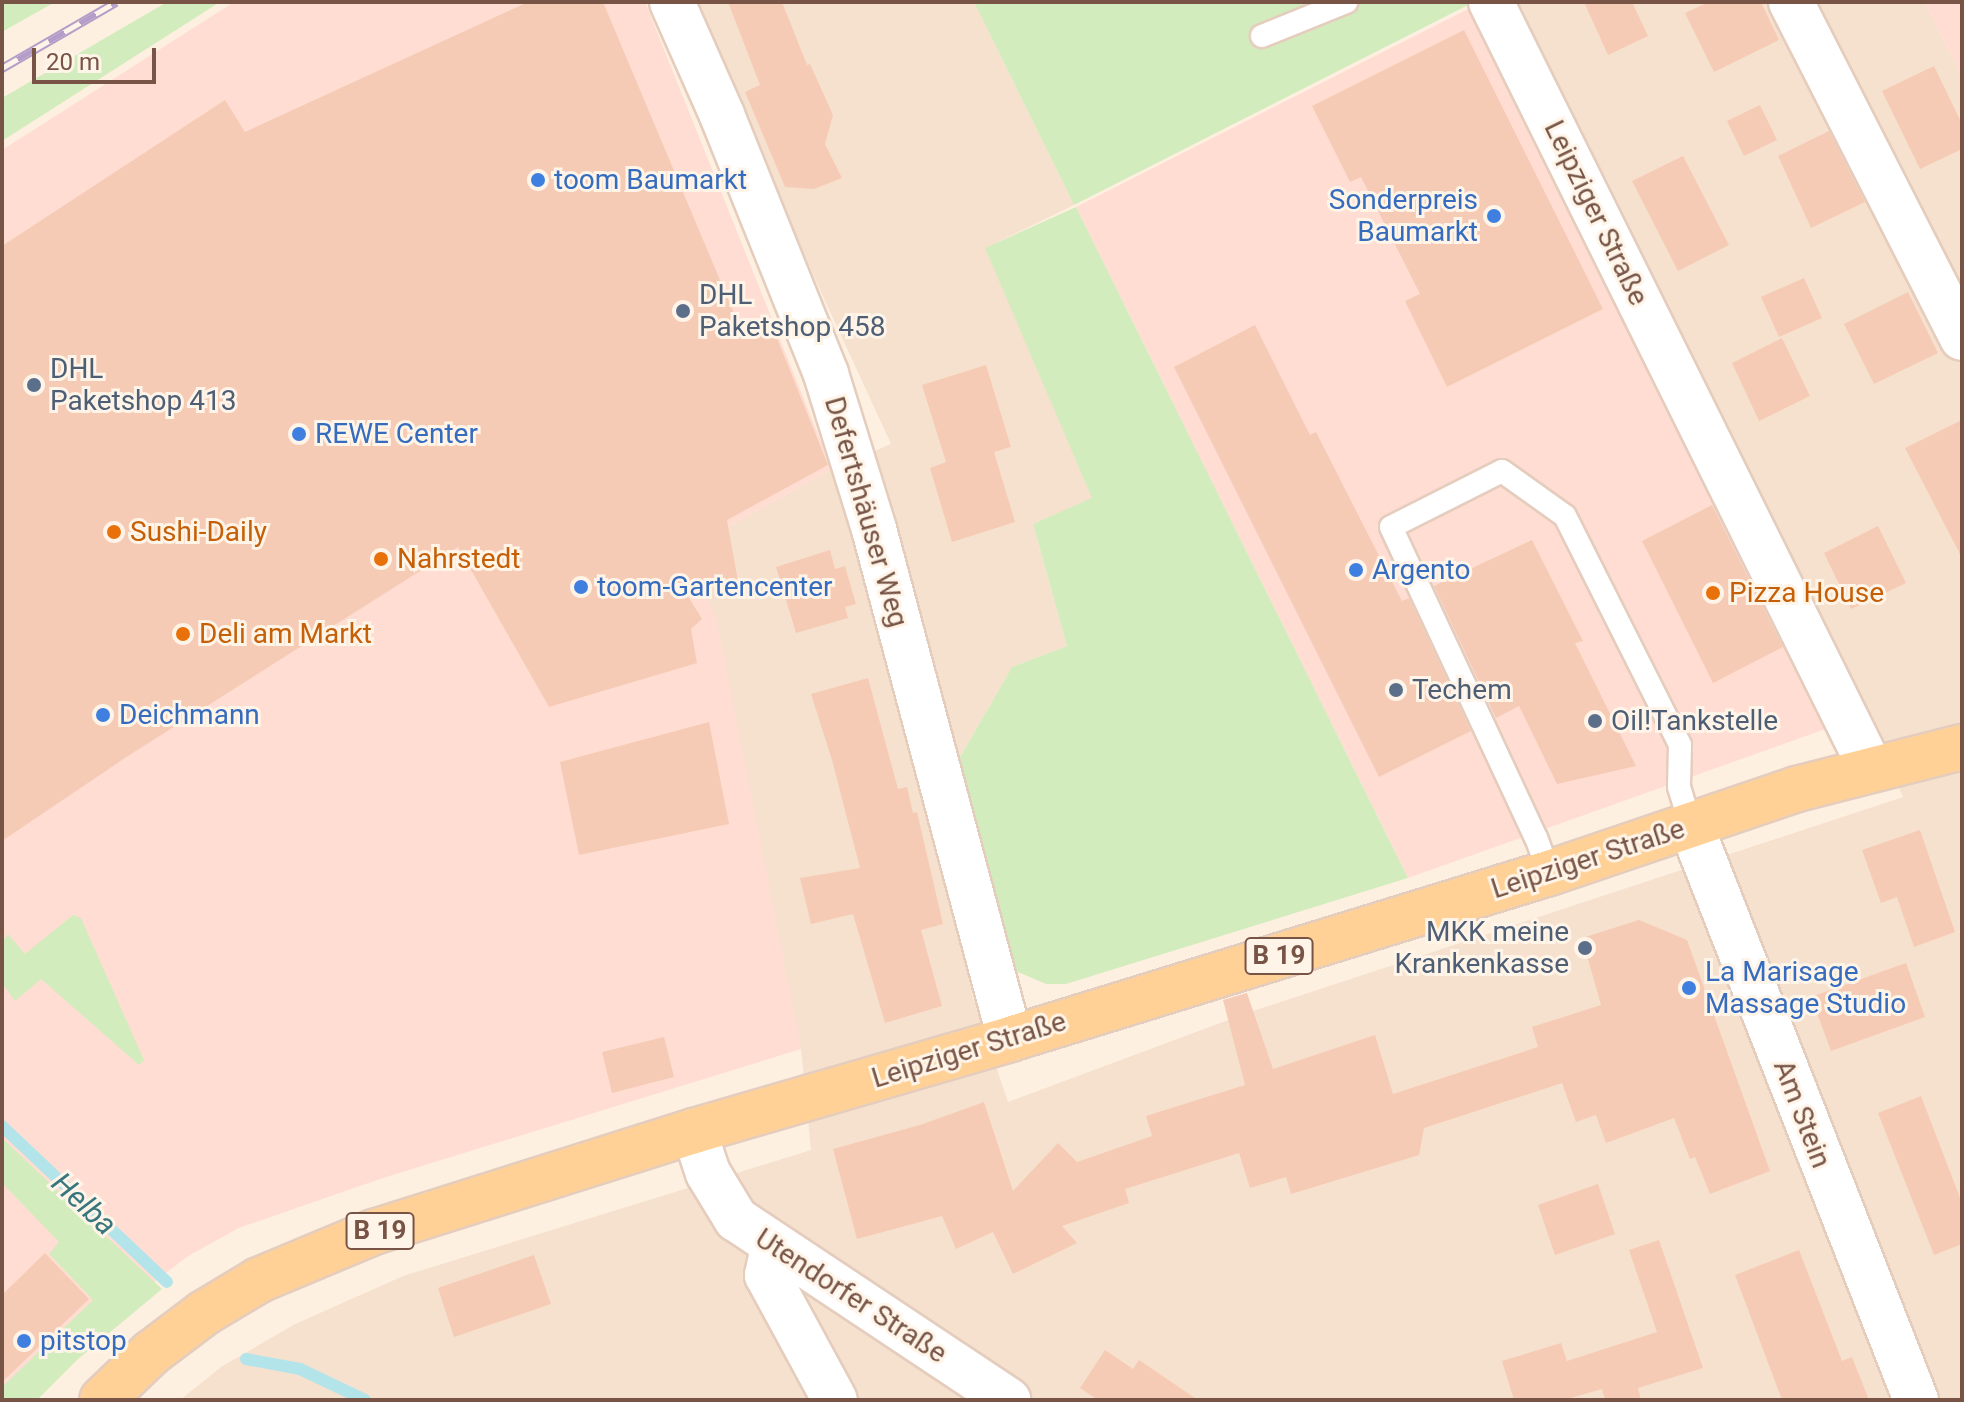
<!DOCTYPE html>
<meta charset="utf-8">
<style>
body{margin:0}
#map{position:relative;width:1964px;height:1402px;overflow:hidden;background:#fef0e0;font-family:Roboto,sans-serif}
div>[style]{position:absolute}
.residential>*{inset:0;background:#f6e1ce}
.commercial>*{inset:0;background:#ffddd3}
.green>*{inset:0;background:#d3ecbd}
.stream>*{height:12px;margin:-6px;padding:0 6px;transform-origin:6px;border-radius:6px;background:#b3e4e9}
.building>*{inset:0;background:#f6cbb5}
.roads{filter:drop-shadow(2px 0 #e5cdbe) drop-shadow(-2px 0 #e5cdbe) drop-shadow(0 2px #e5cdbe) drop-shadow(0 -2px #e5cdbe)}
.service>*{height:22px;margin:-11px;padding:0 11px;transform-origin:11px;border-radius:11px;background:#fff}
.minor>*{height:44px;margin:-22px;padding:0 22px;transform-origin:22px;border-radius:22px;background:#fff}
.primary>*{height:44px;margin:-22px;padding:0 22px;transform-origin:22px;border-radius:22px;background:#ffd196}
.rail>*{height:9px;margin-top:-4.5px;transform-origin:0;background:repeating-linear-gradient(90deg,#fff4e8 0 18px,#b29ec8 0 36px);box-sizing:border-box;border-block:2px solid #b29ec8}
.dots>*{width:22px;height:22px;translate:-50% -50%;box-sizing:border-box;border:4px solid #fff4e8;border-radius:50%}
span{translate:-50% -50%;white-space:nowrap;text-align:center;line-height:1.15;-webkit-text-stroke:6px #fff4e8;paint-order:stroke}
.shield-label span{padding:2px 6px;background:#fff4e8;border:2px solid;border-radius:6px;-webkit-text-stroke-width:0}
.shield-label{font-size:26px;color:#775445;font-weight:700}
.shop-label{font-size:28px;color:#366cbe}
.left{translate:0 -50%;text-align:left}
.right{translate:-100% -50%;text-align:right}
.street-label{font-size:28px;color:#775445}
.service-label{font-size:28px;color:#4e5e75}
.food-label{font-size:28px;color:#c56008}
.water-label{font-size:30px;color:#38767e;font-style:italic}
.frame{position:absolute;inset:0;border:4px solid #775445;pointer-events:none}
.scale{position:absolute;left:32px;top:48px;width:124px;height:36px;box-sizing:border-box;border:4px solid #775445;border-top:0;padding-left:10px;font-size:24px;line-height:28px;white-space:nowrap;color:#775445;-webkit-text-stroke:6px #fff4e8;paint-order:stroke}
</style>
<div id="map">
<div class="residential">
<i style="clip-path:polygon(697px 2px,974px 2px,1074px 205px,986px 248px,1093px 499px,1033px 524px,1067px 646px,1012px 667px,955px 766px,924px 778px,973px 998px,1008px 1102px,1247px 1013px,1903px 797px,1865px 712px,1507px 2px,1925px 2px,1962px 77px,1962px 1400px,180px 1400px,221px 1367px,295px 1324px,403px 1276px,811px 1150px,801px 1049px,679px 554px,832px 469px,891px 444px,815px 279px)"></i>
</div>
<div class="commercial">
<i style="clip-path:polygon(234px 2px,645px 2px,832px 469px,680px 554px,716px 616px,801px 1049px,383px 1178px,239px 1228px,188px 1256px,2px 1400px,2px 150px)"></i>
<i style="clip-path:polygon(1925px 2px,1962px 2px,1962px 77px)"></i>
<i style="clip-path:polygon(1476px 5px,1831px 727px,1408px 878px,1076px 207px)"></i>
</div>
<div class="green">
<i style="clip-path:polygon(2px 2px,55px 2px,2px 32px)"></i>
<i style="clip-path:polygon(167px 2px,220px 2px,2px 141px,2px 98px)"></i>
<i style="clip-path:polygon(974px 2px,1474px 2px,1074px 205px)"></i>
<i style="clip-path:polygon(1076px 207px,1408px 878px,1066px 984px,1046px 984px,1018px 972px,1006px 956px,955px 766px,1012px 667px,1067px 646px,1033px 524px,1092px 498px,985px 248px)"></i>
<i style="clip-path:polygon(73px 915px,81px 918px,144px 1060px,139px 1065px,41px 979px,15px 1001px,2px 983px,2px 942px,8px 934px,25px 954px)"></i>
<i style="clip-path:polygon(2px 1138px,162px 1289px,78px 1359px,37px 1400px,2px 1400px,2px 1387px,93px 1300px,49px 1254px,59px 1242px,2px 1183px)"></i>
</div>
<div class="stream">
<i style="left:2px;top:1126px;width:227px;rotate:43.4deg"></i>
<i style="left:246px;top:1359px;width:55px;rotate:10.5deg"></i>
<i style="left:300px;top:1369px;width:72px;rotate:25.5deg"></i>
</div>
<div class="building">
<i style="clip-path:polygon(528px 2px,603px 2px,744px 337px,771px 323px,828px 465px,727px 520px,738px 581px,684px 590px,702px 619px,691px 629px,697px 663px,549px 707px,458px 547px,128px 756px,2px 841px,2px 246px,225px 100px,245px 132px)"></i>
<i style="clip-path:polygon(728px 2px,782px 2px,807px 65px,810px 64px,833px 115px,825px 144px,842px 178px,814px 189px,785px 187px,745px 92px,760px 85px)"></i>
<i style="clip-path:polygon(1584px 2px,1632px 2px,1648px 36px,1608px 55px)"></i>
<i style="clip-path:polygon(1709px 2px,1761px 2px,1779px 40px,1714px 72px,1685px 13px)"></i>
<i style="clip-path:polygon(1464px 30px,1603px 309px,1447px 387px,1405px 301px,1420px 294px,1361px 177px,1350px 182px,1312px 106px)"></i>
<i style="clip-path:polygon(1934px 66px,1962px 124px,1962px 149px,1920px 169px,1882px 91px)"></i>
<i style="clip-path:polygon(1760px 105px,1777px 140px,1744px 156px,1727px 121px)"></i>
<i style="clip-path:polygon(1829px 131px,1865px 202px,1811px 228px,1778px 156px)"></i>
<i style="clip-path:polygon(1683px 156px,1729px 245px,1678px 271px,1632px 181px)"></i>
<i style="clip-path:polygon(1804px 278px,1822px 318px,1779px 337px,1761px 297px)"></i>
<i style="clip-path:polygon(1908px 292px,1938px 353px,1874px 384px,1844px 324px)"></i>
<i style="clip-path:polygon(1255px 325px,1310px 435px,1316px 432px,1402px 601px,1409px 598px,1471px 731px,1379px 777px,1174px 367px)"></i>
<i style="clip-path:polygon(1782px 338px,1810px 396px,1759px 421px,1732px 363px)"></i>
<i style="clip-path:polygon(986px 365px,1011px 447px,994px 452px,1015px 522px,952px 542px,930px 468px,946px 462px,922px 385px)"></i>
<i style="clip-path:polygon(1962px 420px,1962px 558px,1905px 448px)"></i>
<i style="clip-path:polygon(1712px 505px,1783px 647px,1713px 683px,1642px 541px)"></i>
<i style="clip-path:polygon(1878px 526px,1906px 583px,1851px 609px,1824px 553px)"></i>
<i style="clip-path:polygon(1532px 540px,1583px 641px,1575px 643px,1636px 766px,1557px 784px,1519px 706px,1496px 718px,1434px 586px)"></i>
<i style="clip-path:polygon(830px 550px,835px 569px,845px 566px,856px 604px,845px 607px,848px 618px,796px 633px,776px 567px)"></i>
<i style="clip-path:polygon(868px 678px,898px 789px,907px 787px,913px 813px,917px 812px,943px 924px,921px 930px,942px 1006px,885px 1023px,853px 914px,811px 924px,800px 878px,860px 868px,832px 760px,811px 694px)"></i>
<i style="clip-path:polygon(709px 722px,729px 824px,579px 855px,560px 762px)"></i>
<i style="clip-path:polygon(1920px 830px,1955px 932px,1914px 947px,1897px 897px,1881px 903px,1862px 850px)"></i>
<i style="clip-path:polygon(1639px 920px,1687px 940px,1770px 1171px,1710px 1194px,1695px 1157px,1690px 1159px,1674px 1118px,1606px 1143px,1596px 1115px,1576px 1122px,1562px 1083px,1424px 1128px,1419px 1155px,1291px 1194px,1286px 1177px,1250px 1188px,1239px 1153px,1125px 1189px,1129px 1203px,1062px 1226px,1077px 1243px,1013px 1274px,993px 1232px,956px 1249px,942px 1216px,857px 1239px,833px 1149px,920px 1125px,984px 1102px,1013px 1191px,1058px 1143px,1077px 1162px,1152px 1136px,1146px 1116px,1245px 1085px,1223px 1000px,1247px 993px,1273px 1069px,1375px 1035px,1393px 1094px,1538px 1047px,1532px 1027px,1601px 1005px,1582px 938px)"></i>
<i style="clip-path:polygon(1906px 963px,1925px 1017px,1831px 1051px,1811px 997px)"></i>
<i style="clip-path:polygon(664px 1037px,674px 1077px,612px 1093px,602px 1052px)"></i>
<i style="clip-path:polygon(1921px 1096px,1962px 1203px,1962px 1244px,1934px 1255px,1878px 1113px)"></i>
<i style="clip-path:polygon(1598px 1184px,1615px 1234px,1555px 1255px,1538px 1205px)"></i>
<i style="clip-path:polygon(1659px 1240px,1703px 1368px,1638px 1388px,1641px 1400px,1605px 1400px,1602px 1389px,1564px 1400px,1514px 1400px,1502px 1361px,1561px 1343px,1567px 1361px,1657px 1332px,1629px 1250px)"></i>
<i style="clip-path:polygon(1799px 1250px,1842px 1361px,1852px 1357px,1869px 1400px,1782px 1400px,1735px 1275px)"></i>
<i style="clip-path:polygon(45px 1253px,89px 1299px,2px 1382px,2px 1295px)"></i>
<i style="clip-path:polygon(534px 1255px,551px 1304px,454px 1337px,438px 1288px)"></i>
<i style="clip-path:polygon(1105px 1350px,1133px 1369px,1139px 1360px,1198px 1400px,1098px 1400px,1080px 1388px)"></i>
</div>
<div class="roads">
<div class="service">
<i style="left:1262px;top:36px;width:91px;rotate:-22deg"></i>
<i style="left:1549px;top:873px;width:37px;rotate:-110deg"></i>
<i style="left:1536px;top:838px;width:343px;rotate:-115deg"></i>
<i style="left:1391px;top:527px;width:124px;rotate:-26.8deg"></i>
<i style="left:1502px;top:471px;width:77px;rotate:35.5deg"></i>
<i style="left:1565px;top:516px;width:256px;rotate:63.3deg"></i>
<i style="left:1680px;top:745px;width:42px;rotate:91.4deg"></i>
<i style="left:1679px;top:787px;width:41px;rotate:72.9deg"></i>
</div>
<div class="minor">
<i style="left:672px;top:2px;width:124px;rotate:66.1deg"></i>
<i style="left:722px;top:115px;width:279px;rotate:68.1deg"></i>
<i style="left:826px;top:374px;width:162px;rotate:72.8deg"></i>
<i style="left:874px;top:529px;width:528px;rotate:75.07deg"></i>
<i style="left:1491px;top:2px;width:856px;rotate:63.64deg"></i>
<i style="left:1791px;top:2px;width:377px;rotate:63deg"></i>
<i style="left:1691px;top:826px;width:617px;rotate:68.6deg"></i>
<i style="left:694px;top:1131px;width:44px;rotate:71.6deg"></i>
<i style="left:708px;top:1173px;width:54px;rotate:58.7deg"></i>
<i style="left:736px;top:1219px;width:327px;rotate:33.6deg"></i>
<i style="left:773px;top:1247px;width:29px;rotate:102deg"></i>
<i style="left:767px;top:1275px;width:142px;rotate:61.5deg"></i>
</div>
<div class="primary">
<i style="left:102px;top:1400px;width:68px;rotate:-43.8deg"></i>
<i style="left:151px;top:1353px;width:66px;rotate:-37deg"></i>
<i style="left:204px;top:1313px;width:64px;rotate:-31deg"></i>
<i style="left:259px;top:1280px;width:125px;rotate:-22.7deg"></i>
<i style="left:374px;top:1232px;width:336px;rotate:-17.5deg"></i>
<i style="left:694px;top:1131px;width:329px;rotate:-16.2deg"></i>
<i style="left:1010px;top:1039px;width:564px;rotate:-17.12deg"></i>
<i style="left:1549px;top:873px;width:262px;rotate:-18.7deg"></i>
<i style="left:1797px;top:789px;width:170px;rotate:-14.3deg"></i>
</div>
</div>
<div class="rail">
<i style="left:2px;top:68px;width:132px;rotate:-30.1deg"></i>
</div>
<div class="dots">
<i style="left:538px;top:180px;background:#3f7fe0"></i>
<i style="left:1494px;top:216px;background:#3f7fe0"></i>
<i style="left:683px;top:311px;background:#5c6f8a"></i>
<i style="left:34px;top:385px;background:#5c6f8a"></i>
<i style="left:299px;top:434px;background:#3f7fe0"></i>
<i style="left:114px;top:532px;background:#e8710a"></i>
<i style="left:381px;top:559px;background:#e8710a"></i>
<i style="left:1356px;top:570px;background:#3f7fe0"></i>
<i style="left:581px;top:587px;background:#3f7fe0"></i>
<i style="left:1713px;top:593px;background:#e8710a"></i>
<i style="left:183px;top:634px;background:#e8710a"></i>
<i style="left:1396px;top:690px;background:#5c6f8a"></i>
<i style="left:103px;top:715px;background:#3f7fe0"></i>
<i style="left:1595px;top:721px;background:#5c6f8a"></i>
<i style="left:1585px;top:948px;background:#5c6f8a"></i>
<i style="left:1689px;top:988px;background:#3f7fe0"></i>
<i style="left:24px;top:1341px;background:#3f7fe0"></i>
</div>
<div class="shield-label">
<span style="left:1279px;top:956px">B 19</span>
<span style="left:380px;top:1231px">B 19</span>
</div>
<div class="shop-label">
<span class="left" style="left:554px;top:180px">toom Baumarkt</span>
<span class="right" style="left:1478px;top:216px">Sonderpreis<br>Baumarkt</span>
<span class="left" style="left:315px;top:434px">REWE Center</span>
<span class="left" style="left:1372px;top:570px">Argento</span>
<span class="left" style="left:597px;top:587px">toom-Gartencenter</span>
<span class="left" style="left:119px;top:715px">Deichmann</span>
<span class="left" style="left:1705px;top:988px">La Marisage<br>Massage Studio</span>
<span class="left" style="left:40px;top:1341px">pitstop</span>
</div>
<div class="street-label">
<span style="left:1596px;top:213px;rotate:64deg">Leipziger Straße</span>
<span style="left:866px;top:512px;rotate:74deg">Defertshäuser Weg</span>
<span style="left:1588px;top:859px;rotate:-18deg">Leipziger Straße</span>
<span style="left:969px;top:1050px;rotate:-17deg">Leipziger Straße</span>
<span style="left:1802px;top:1114px;rotate:69deg">Am Stein</span>
<span style="left:851px;top:1296px;rotate:33deg">Utendorfer Straße</span>
</div>
<div class="service-label">
<span class="left" style="left:699px;top:311px">DHL<br>Paketshop 458</span>
<span class="left" style="left:50px;top:385px">DHL<br>Paketshop 413</span>
<span class="left" style="left:1412px;top:690px">Techem</span>
<span class="left" style="left:1611px;top:721px">Oil!Tankstelle</span>
<span class="right" style="left:1569px;top:948px">MKK meine<br>Krankenkasse</span>
</div>
<div class="food-label">
<span class="left" style="left:130px;top:532px">Sushi-Daily</span>
<span class="left" style="left:397px;top:559px">Nahrstedt</span>
<span class="left" style="left:1729px;top:593px">Pizza House</span>
<span class="left" style="left:199px;top:634px">Deli am Markt</span>
</div>
<div class="water-label">
<span style="left:84px;top:1204px;rotate:43deg">Helba</span>
</div>
<div class="frame"></div>
<div class="scale">20 m</div>
</div>
